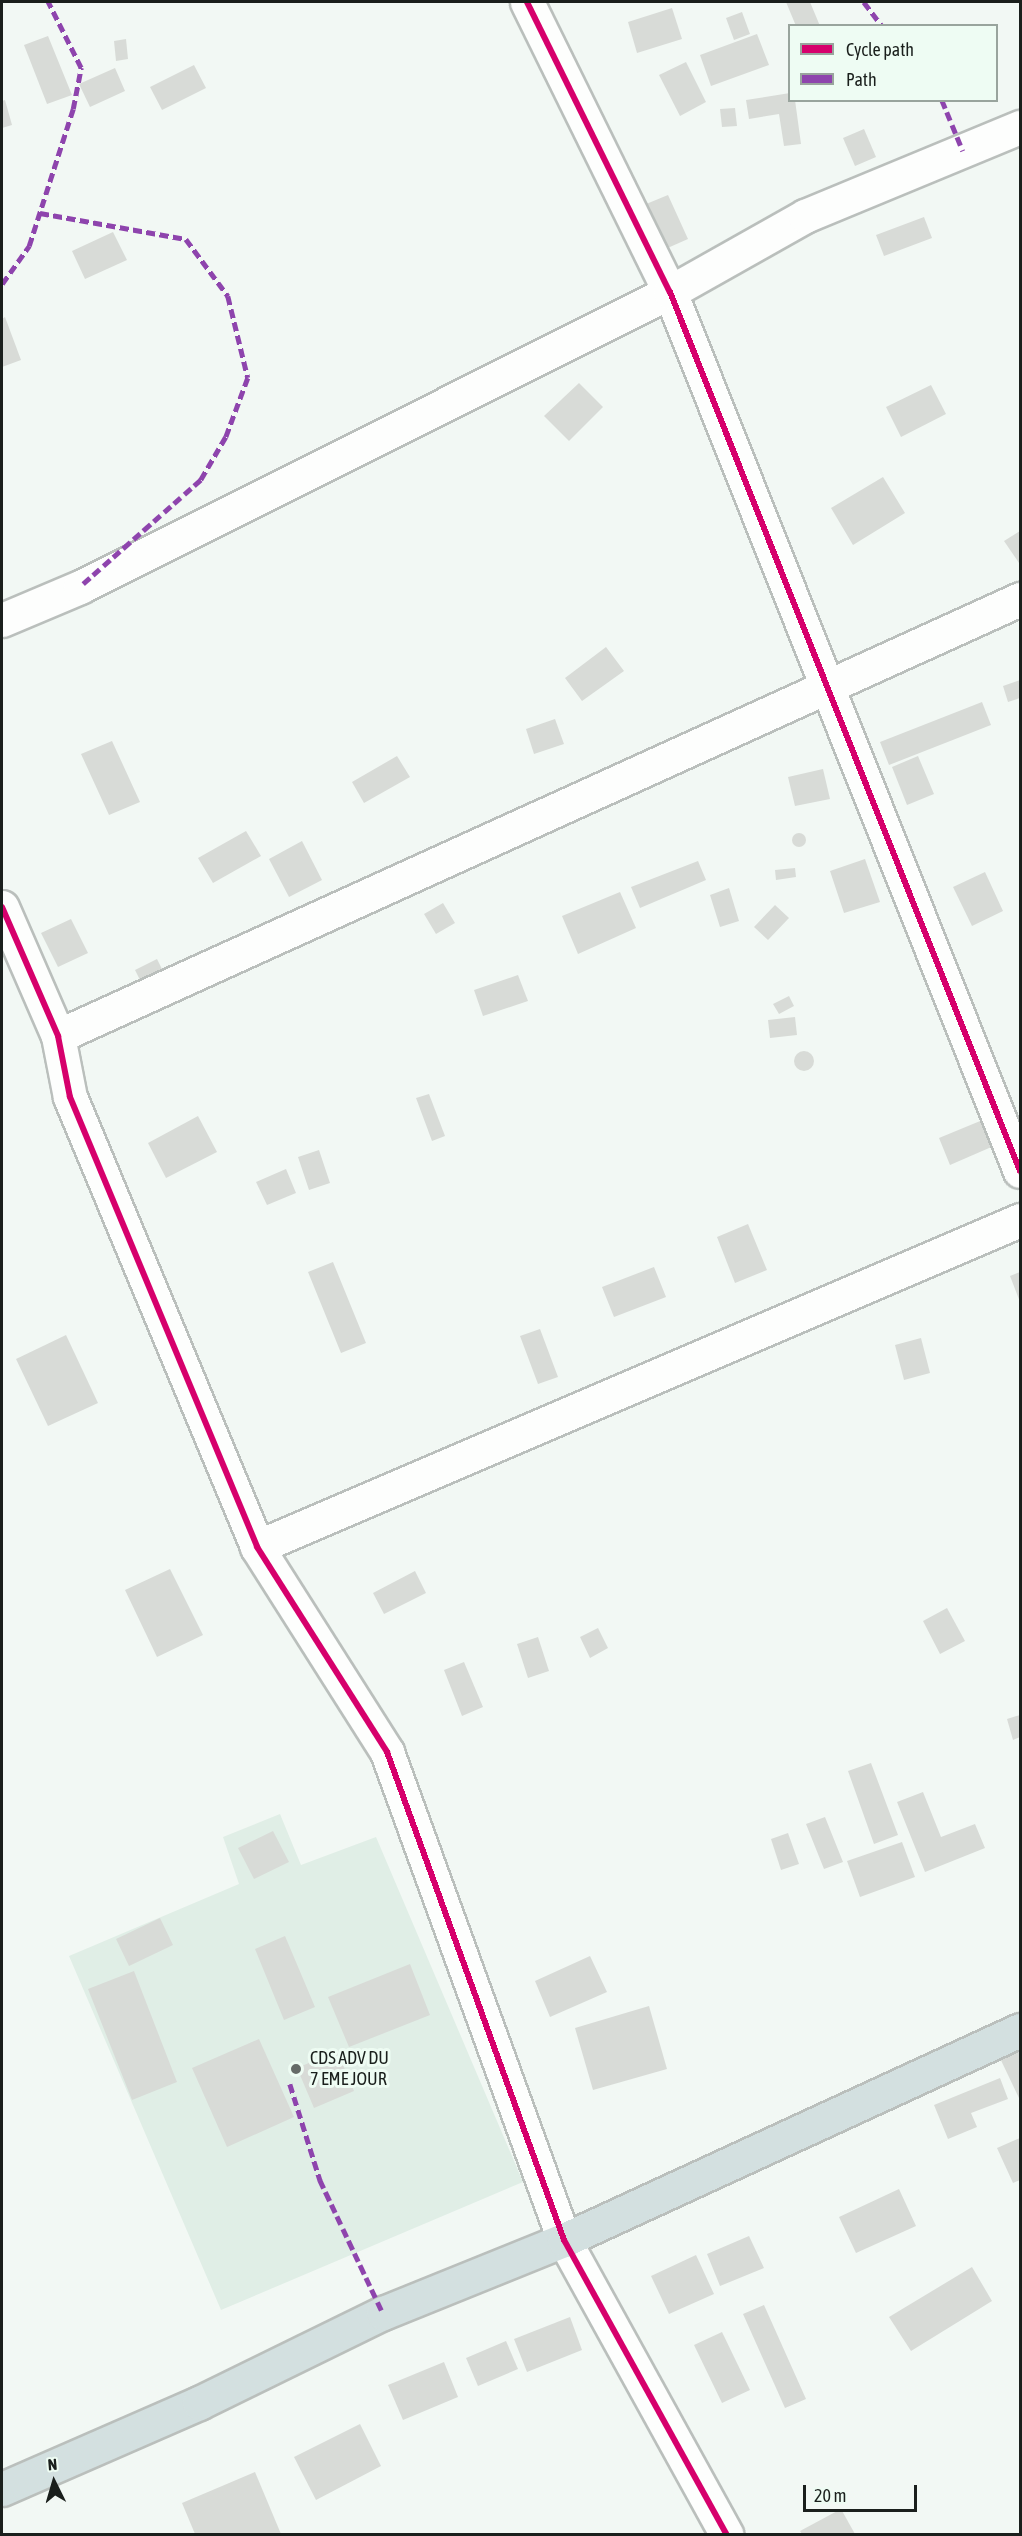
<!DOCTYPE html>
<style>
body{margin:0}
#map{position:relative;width:1022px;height:2536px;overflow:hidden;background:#f2f8f4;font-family:"Asap Condensed",sans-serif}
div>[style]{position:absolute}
.built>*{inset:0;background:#e0eee6}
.building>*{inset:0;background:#d8dbd7}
.round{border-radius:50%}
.roads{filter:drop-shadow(2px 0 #babfbc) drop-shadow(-2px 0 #babfbc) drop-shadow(0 2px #babfbc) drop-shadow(0 -2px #babfbc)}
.street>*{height:33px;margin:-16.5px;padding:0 16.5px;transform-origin:16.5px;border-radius:16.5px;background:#fdfefd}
.highway>*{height:33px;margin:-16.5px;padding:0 16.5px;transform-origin:16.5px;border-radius:16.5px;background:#d3e0e0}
.quiet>*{height:4.5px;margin-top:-2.25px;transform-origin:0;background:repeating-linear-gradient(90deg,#8e44ad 0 9px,transparent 0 13.5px)}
.cycleway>*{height:6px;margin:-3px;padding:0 3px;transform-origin:3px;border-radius:3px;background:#d6006c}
.dots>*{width:16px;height:16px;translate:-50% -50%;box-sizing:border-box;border:3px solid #eefcf3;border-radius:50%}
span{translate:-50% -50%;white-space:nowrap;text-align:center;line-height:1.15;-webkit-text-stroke:6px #eefcf3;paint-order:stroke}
.poi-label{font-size:18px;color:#1a1f1c}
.left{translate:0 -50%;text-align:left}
.frame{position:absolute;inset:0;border:3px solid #1a1f1c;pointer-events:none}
.legend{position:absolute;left:788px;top:24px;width:210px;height:78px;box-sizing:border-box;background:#eefcf3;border:2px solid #99a49d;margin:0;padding:8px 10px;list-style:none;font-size:18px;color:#1a1f1c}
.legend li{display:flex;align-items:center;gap:12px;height:30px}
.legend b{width:30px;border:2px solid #99a49d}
.north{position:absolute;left:24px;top:2452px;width:60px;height:60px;-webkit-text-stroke:4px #eefcf3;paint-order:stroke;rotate:355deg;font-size:16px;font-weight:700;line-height:24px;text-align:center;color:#1a1f1c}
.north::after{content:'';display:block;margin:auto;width:21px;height:27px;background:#1a1f1c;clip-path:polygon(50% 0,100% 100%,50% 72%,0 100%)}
.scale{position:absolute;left:803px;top:2485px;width:114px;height:27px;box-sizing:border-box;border:3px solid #1a1f1c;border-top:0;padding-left:8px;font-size:18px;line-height:21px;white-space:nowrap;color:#1a1f1c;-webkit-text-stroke:4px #eefcf3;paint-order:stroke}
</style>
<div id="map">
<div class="built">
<i style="clip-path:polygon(280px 1814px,301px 1865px,376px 1837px,523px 2182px,221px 2310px,69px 1956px,239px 1884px,223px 1837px)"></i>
</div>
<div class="building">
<i style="clip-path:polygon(786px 2px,810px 2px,820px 26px,796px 26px)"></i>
<i style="clip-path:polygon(672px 8px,682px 39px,637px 53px,628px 22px)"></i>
<i style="clip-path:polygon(742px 12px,750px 34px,734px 40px,726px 18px)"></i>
<i style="clip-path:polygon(757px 34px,769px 65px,711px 86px,700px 55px)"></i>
<i style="clip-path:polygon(48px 36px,72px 95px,47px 104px,24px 45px)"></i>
<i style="clip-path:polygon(126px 39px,128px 59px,116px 61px,114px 41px)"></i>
<i style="clip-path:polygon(686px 62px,706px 102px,680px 116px,659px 75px)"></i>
<i style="clip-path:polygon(194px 65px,206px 88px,162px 110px,150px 87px)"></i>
<i style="clip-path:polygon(115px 68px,125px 91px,90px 107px,79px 84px)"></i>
<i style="clip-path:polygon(790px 93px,790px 100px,795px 100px,801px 144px,784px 146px,779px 114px,749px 119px,746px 100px)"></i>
<i style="clip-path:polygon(5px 100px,12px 125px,2px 128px,2px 101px)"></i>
<i style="clip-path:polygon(735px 108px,737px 126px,722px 127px,720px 109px)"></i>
<i style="clip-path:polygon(864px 129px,876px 157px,855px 166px,843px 138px)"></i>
<i style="clip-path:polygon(668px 195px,688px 239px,654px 254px,634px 209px)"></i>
<i style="clip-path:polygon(924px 217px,932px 238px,884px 256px,876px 235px)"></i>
<i style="clip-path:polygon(113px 232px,127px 260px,85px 279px,72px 251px)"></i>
<i style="clip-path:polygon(5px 317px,21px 360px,2px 367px,2px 319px)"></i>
<i style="clip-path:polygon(579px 383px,603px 407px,569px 441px,544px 416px)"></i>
<i style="clip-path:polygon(931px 385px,946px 414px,901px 437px,886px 407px)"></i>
<i style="clip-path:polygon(883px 477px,905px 513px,853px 545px,831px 508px)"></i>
<i style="clip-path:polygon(1020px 531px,1020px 562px,1019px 563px,1004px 541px)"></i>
<i style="clip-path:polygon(606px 647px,624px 671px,582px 701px,565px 678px)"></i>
<i style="clip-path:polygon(1020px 680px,1020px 698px,1008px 702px,1003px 686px)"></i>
<i style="clip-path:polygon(982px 702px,991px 725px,889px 765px,880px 742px)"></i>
<i style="clip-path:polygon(555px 719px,564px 744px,534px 754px,526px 729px)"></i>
<i style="clip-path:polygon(112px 741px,140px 802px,109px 815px,81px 754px)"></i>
<i style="clip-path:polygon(397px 756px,410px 777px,364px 803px,352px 782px)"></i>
<i style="clip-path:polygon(918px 756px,934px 794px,907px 805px,892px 767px)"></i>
<i style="clip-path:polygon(823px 769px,830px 799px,795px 806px,788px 777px)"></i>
<i style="clip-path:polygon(246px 831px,261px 856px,213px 883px,198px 858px)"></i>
<i class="round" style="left:792px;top:833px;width:14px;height:14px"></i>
<i style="clip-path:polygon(302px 841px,322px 880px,289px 897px,269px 859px)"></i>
<i style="clip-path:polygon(865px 859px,880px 902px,844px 913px,830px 871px)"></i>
<i style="clip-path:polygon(698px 861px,706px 880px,640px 908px,631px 887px)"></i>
<i style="clip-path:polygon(795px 868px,796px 877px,776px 880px,775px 870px)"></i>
<i style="clip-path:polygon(985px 872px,1003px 911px,972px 926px,953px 887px)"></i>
<i style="clip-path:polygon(729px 888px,739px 921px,720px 927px,710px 895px)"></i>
<i style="clip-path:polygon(620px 892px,636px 928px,578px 954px,562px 916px)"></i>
<i style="clip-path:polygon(443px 903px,455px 923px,436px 934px,424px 914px)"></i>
<i style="clip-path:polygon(775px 905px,789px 918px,768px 940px,754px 927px)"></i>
<i style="clip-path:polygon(71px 919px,88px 953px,58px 967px,41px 933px)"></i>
<i style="clip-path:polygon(157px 959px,165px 975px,143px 986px,135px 970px)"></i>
<i style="clip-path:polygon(518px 975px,528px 1001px,483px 1016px,474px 990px)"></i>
<i style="clip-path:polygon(789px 996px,794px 1006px,779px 1014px,773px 1004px)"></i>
<i style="clip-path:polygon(795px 1017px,797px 1035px,770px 1038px,768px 1020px)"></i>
<i class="round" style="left:794px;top:1051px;width:20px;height:20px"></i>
<i style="clip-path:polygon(429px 1094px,445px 1136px,432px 1141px,416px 1098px)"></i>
<i style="clip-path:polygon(198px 1116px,217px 1152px,166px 1178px,148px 1143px)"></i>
<i style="clip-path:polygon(985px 1119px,996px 1145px,950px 1165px,939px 1138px)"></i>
<i style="clip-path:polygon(319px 1150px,330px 1183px,309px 1190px,298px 1157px)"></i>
<i style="clip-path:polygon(286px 1169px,296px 1193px,267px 1205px,256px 1182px)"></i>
<i style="clip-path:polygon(748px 1224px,767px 1270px,735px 1283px,717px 1237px)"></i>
<i style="clip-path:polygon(333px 1262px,366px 1343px,341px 1353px,308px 1272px)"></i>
<i style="clip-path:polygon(654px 1267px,666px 1297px,614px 1317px,602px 1287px)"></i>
<i style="clip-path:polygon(1020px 1272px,1020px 1302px,1010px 1276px)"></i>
<i style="clip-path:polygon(540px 1329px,558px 1377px,538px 1384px,520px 1336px)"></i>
<i style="clip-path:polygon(66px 1335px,98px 1403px,48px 1426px,16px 1359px)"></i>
<i style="clip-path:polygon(921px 1338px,930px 1373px,904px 1380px,895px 1345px)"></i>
<i style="clip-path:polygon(170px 1569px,203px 1635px,157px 1657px,125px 1590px)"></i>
<i style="clip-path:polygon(415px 1571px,426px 1593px,384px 1614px,373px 1593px)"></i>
<i style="clip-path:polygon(947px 1608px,965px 1641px,940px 1654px,923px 1621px)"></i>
<i style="clip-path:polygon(598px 1628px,608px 1648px,590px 1658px,580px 1637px)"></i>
<i style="clip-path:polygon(538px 1637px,549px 1671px,528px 1678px,517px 1644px)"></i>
<i style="clip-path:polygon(464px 1662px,483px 1707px,462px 1716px,444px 1670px)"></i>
<i style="clip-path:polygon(1020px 1715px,1020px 1737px,1013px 1740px,1007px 1719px)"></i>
<i style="clip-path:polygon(871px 1763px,898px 1835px,874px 1844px,848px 1771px)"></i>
<i style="clip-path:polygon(923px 1792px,941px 1837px,975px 1824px,985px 1848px,925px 1872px,897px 1802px)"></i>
<i style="clip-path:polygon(825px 1817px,843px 1862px,824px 1869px,806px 1824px)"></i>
<i style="clip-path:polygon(273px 1831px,289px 1862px,254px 1879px,238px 1848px)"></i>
<i style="clip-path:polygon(788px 1833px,799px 1864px,781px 1870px,771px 1839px)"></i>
<i style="clip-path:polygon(902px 1842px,915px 1877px,860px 1897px,847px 1861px)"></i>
<i style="clip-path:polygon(160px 1918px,173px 1945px,129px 1966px,116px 1939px)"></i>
<i style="clip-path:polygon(285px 1936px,315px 2007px,284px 2020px,255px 1949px)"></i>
<i style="clip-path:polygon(590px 1956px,607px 1992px,550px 2017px,535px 1981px)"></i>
<i style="clip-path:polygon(410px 1964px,430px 2015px,349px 2047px,328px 1997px)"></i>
<i style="clip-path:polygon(134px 1971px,177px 2082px,132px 2100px,88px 1989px)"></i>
<i style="clip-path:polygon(649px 2006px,667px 2069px,593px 2090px,575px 2028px)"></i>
<i style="clip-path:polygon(259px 2039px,294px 2117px,227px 2147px,192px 2068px)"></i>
<i style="clip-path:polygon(1020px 2047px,1020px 2097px,1019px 2098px,998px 2054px)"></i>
<i style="clip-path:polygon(337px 2051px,354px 2091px,314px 2108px,297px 2068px)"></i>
<i style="clip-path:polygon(1000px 2078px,1008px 2099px,971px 2113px,977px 2127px,948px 2139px,934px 2105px)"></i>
<i style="clip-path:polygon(1020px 2138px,1020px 2180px,1013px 2183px,997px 2148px)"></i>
<i style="clip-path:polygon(899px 2189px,916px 2226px,856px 2253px,839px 2217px)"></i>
<i style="clip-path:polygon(749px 2236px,764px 2268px,720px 2286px,707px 2254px)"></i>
<i style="clip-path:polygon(696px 2255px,714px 2294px,669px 2314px,651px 2276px)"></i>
<i style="clip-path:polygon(972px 2267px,992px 2301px,911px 2351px,889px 2317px)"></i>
<i style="clip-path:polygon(764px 2305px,806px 2399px,785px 2408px,743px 2314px)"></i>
<i style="clip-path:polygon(570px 2317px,582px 2350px,527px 2372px,514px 2339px)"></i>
<i style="clip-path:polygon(722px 2332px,750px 2390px,722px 2403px,694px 2345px)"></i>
<i style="clip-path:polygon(506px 2341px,518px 2369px,478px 2386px,466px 2358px)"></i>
<i style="clip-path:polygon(444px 2362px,458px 2397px,403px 2420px,388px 2385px)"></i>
<i style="clip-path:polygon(360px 2424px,381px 2466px,316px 2500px,294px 2457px)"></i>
<i style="clip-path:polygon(255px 2472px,281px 2534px,195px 2534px,182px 2503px)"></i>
<i style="clip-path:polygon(841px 2509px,855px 2534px,802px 2534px,800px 2531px)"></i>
</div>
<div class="roads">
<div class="street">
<i style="left:527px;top:2px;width:323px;rotate:63.8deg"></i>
<i style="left:670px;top:292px;width:946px;rotate:68.29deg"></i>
<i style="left:2px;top:620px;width:85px;rotate:-22.9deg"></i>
<i style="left:80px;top:587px;width:660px;rotate:-26.57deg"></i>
<i style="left:670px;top:292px;width:155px;rotate:-29.4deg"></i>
<i style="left:805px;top:216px;width:233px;rotate:-22.5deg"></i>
<i style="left:2px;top:907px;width:141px;rotate:66.5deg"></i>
<i style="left:58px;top:1036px;width:62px;rotate:78.9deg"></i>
<i style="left:70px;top:1097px;width:487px;rotate:67.4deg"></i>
<i style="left:257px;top:1547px;width:243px;rotate:57.6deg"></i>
<i style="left:387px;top:1752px;width:519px;rotate:70.06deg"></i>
<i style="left:564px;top:2240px;width:336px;rotate:61.1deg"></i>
<i style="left:58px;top:1036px;width:1057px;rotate:-24.43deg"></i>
<i style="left:257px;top:1547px;width:830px;rotate:-23.2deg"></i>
</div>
<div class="highway">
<i style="left:2px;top:2489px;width:215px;rotate:-23.6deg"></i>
<i style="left:199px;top:2403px;width:205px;rotate:-26.1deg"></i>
<i style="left:383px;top:2313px;width:195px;rotate:-22deg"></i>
<i style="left:564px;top:2240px;width:502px;rotate:-24.73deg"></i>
</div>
</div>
<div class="quiet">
<i style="left:864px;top:2px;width:30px;rotate:53deg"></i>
<i style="left:942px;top:100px;width:55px;rotate:67.6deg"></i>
<i style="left:40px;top:213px;width:148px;rotate:10.1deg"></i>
<i style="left:186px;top:239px;width:71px;rotate:53.6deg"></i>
<i style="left:228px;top:296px;width:84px;rotate:76.3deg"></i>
<i style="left:248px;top:378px;width:63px;rotate:110.4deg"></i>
<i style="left:226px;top:437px;width:50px;rotate:120.2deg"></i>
<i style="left:201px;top:480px;width:162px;rotate:138.5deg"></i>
<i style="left:2px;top:284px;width:47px;rotate:-54.6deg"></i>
<i style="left:29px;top:246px;width:144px;rotate:-72.2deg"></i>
<i style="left:73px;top:109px;width:42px;rotate:-79deg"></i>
<i style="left:81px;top:68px;width:74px;rotate:-116.6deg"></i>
<i style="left:290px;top:2084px;width:101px;rotate:72.6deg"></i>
<i style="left:320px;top:2180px;width:147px;rotate:64.7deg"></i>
</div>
<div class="cycleway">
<i style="left:527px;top:2px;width:323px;rotate:63.8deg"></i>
<i style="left:670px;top:292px;width:946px;rotate:68.29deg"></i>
<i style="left:2px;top:907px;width:141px;rotate:66.5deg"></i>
<i style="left:58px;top:1036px;width:62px;rotate:78.9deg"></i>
<i style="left:70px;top:1097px;width:487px;rotate:67.4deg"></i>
<i style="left:257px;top:1547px;width:243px;rotate:57.6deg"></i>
<i style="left:387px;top:1752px;width:519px;rotate:70.06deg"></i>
<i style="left:564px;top:2240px;width:336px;rotate:61.1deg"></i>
</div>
<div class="dots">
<i style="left:296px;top:2069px;background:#666b68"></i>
</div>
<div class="poi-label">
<span class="left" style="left:310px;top:2069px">CDS ADV DU<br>7 EME JOUR</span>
</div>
<div class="frame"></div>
<ul class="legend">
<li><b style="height:8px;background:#d6006c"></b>Cycle path</li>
<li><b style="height:8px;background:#8e44ad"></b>Path</li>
</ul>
<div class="north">N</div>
<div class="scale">20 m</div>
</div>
